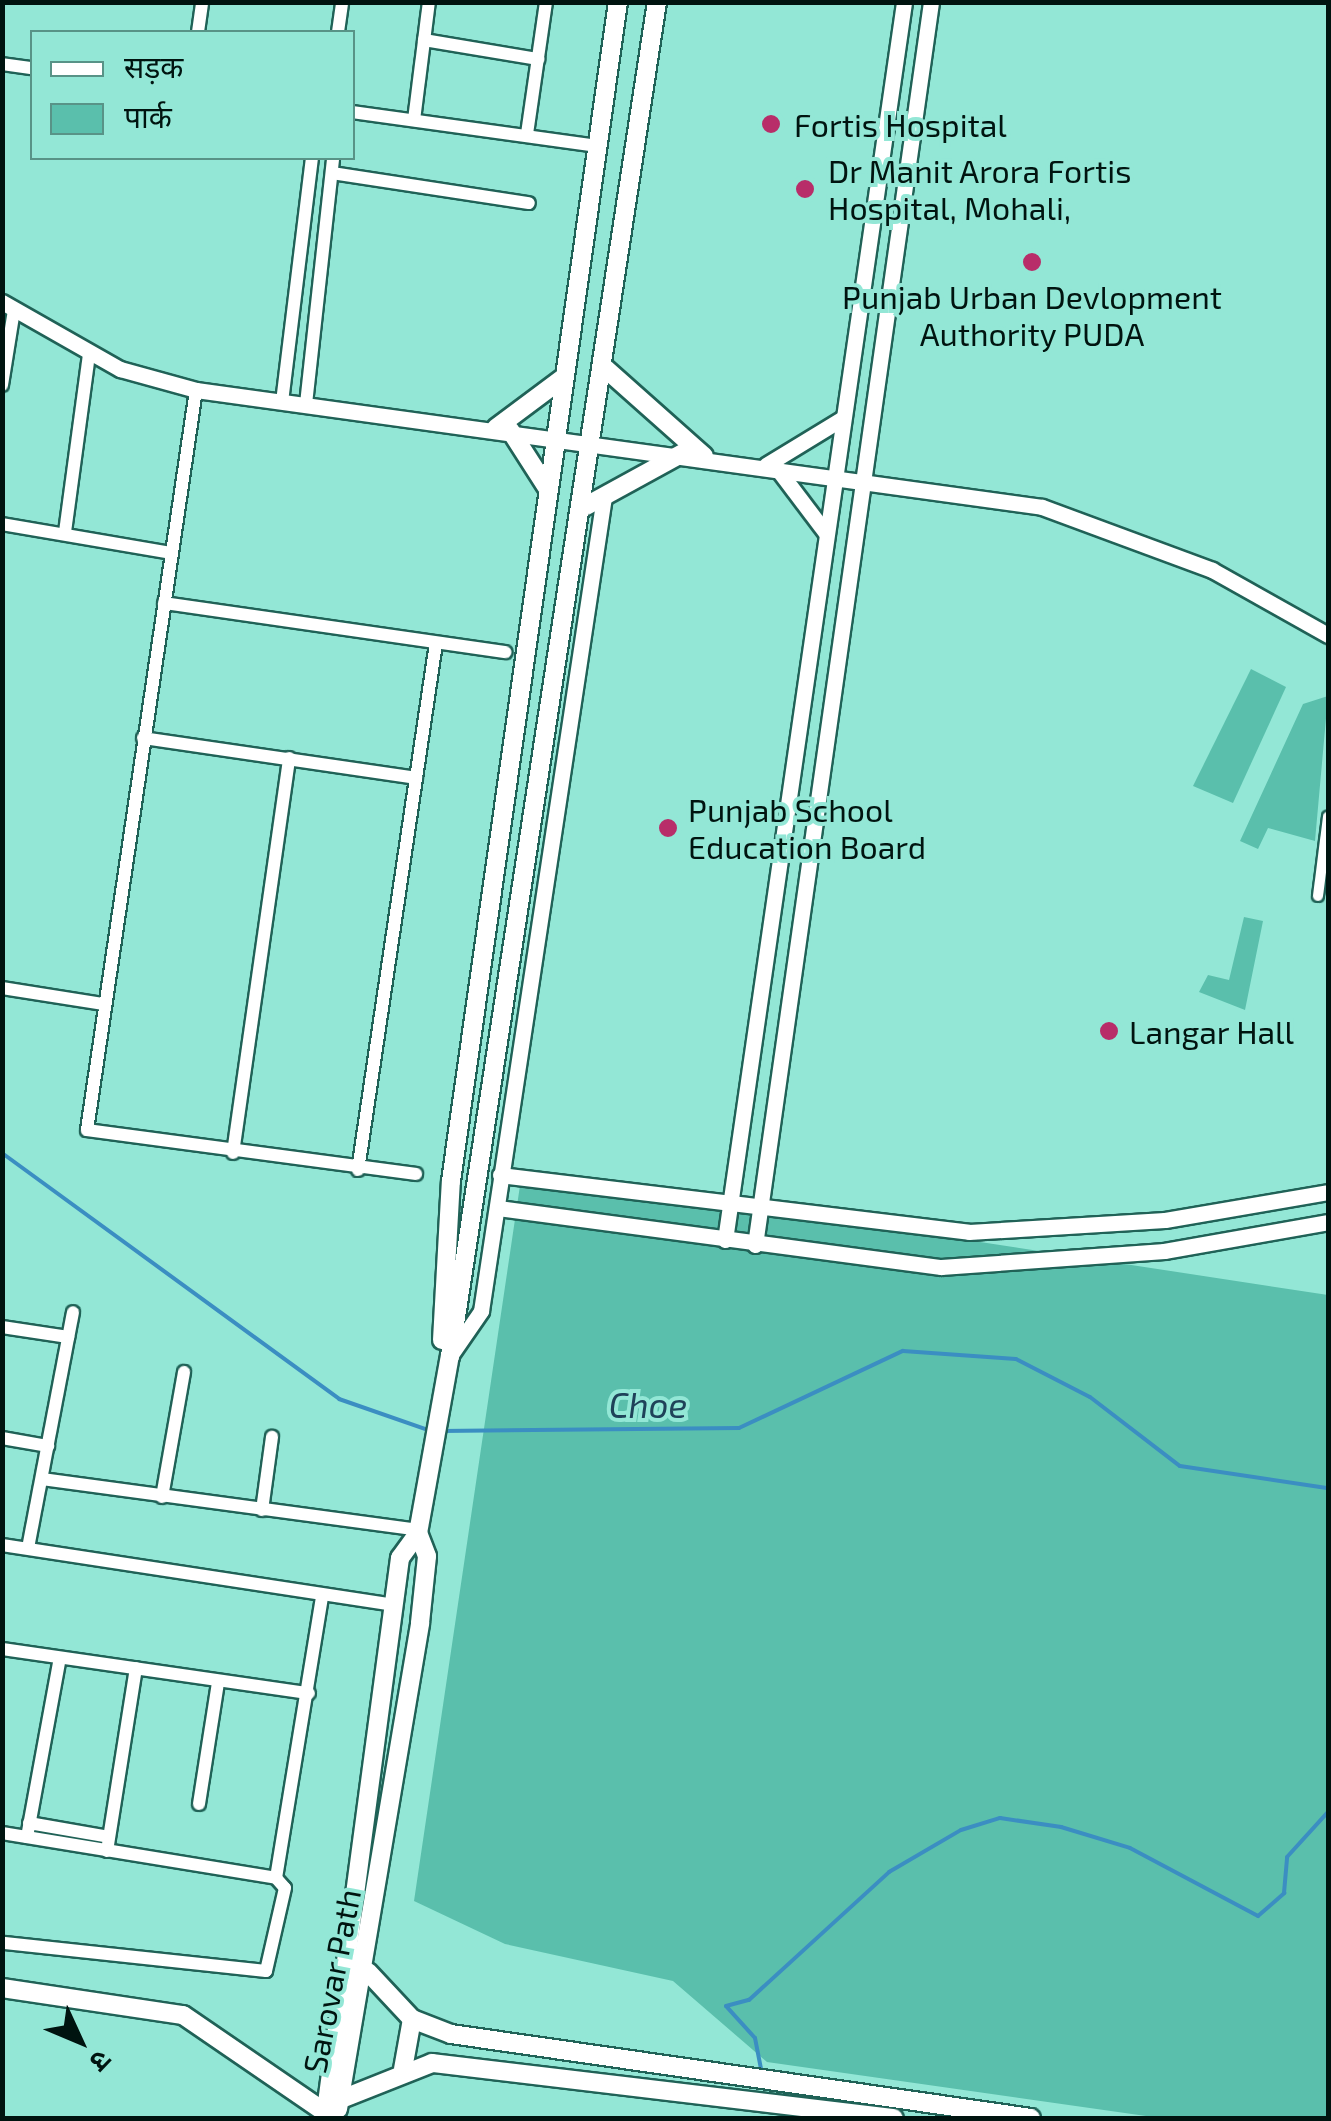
<!DOCTYPE html>
<meta charset="utf-8">
<style>
body{margin:0}
#map{position:relative;width:1331px;height:2121px;overflow:hidden;background:#93e7d6;font-family:"Exo 2","Noto Sans Devanagari",sans-serif}
div>[style]{position:absolute}
.green>*{inset:0;background:#5abfac}
.stream>*{height:4px;margin:-2px;padding:0 2px;transform-origin:2px;border-radius:2px;background:#3b8ec2}
.roads{filter:drop-shadow(2px 0 #206257) drop-shadow(-2px 0 #206257) drop-shadow(0 2px #206257) drop-shadow(0 -2px #206257)}
.pedestrian>*{height:10px;margin:-5px;padding:0 5px;transform-origin:5px;border-radius:5px;background:#fff}
.minor>*{height:12px;margin:-6px;padding:0 6px;transform-origin:6px;border-radius:6px;background:#fff}
.tertiary>*{height:15px;margin:-7.5px;padding:0 7.5px;transform-origin:7.5px;border-radius:7.5px;background:#fff}
.secondary>*{height:18px;margin:-9px;padding:0 9px;transform-origin:9px;border-radius:9px;background:#fff}
.dots>*{width:28px;height:28px;translate:-50% -50%;box-sizing:border-box;border:5px solid #93e7d6;border-radius:50%}
span{translate:-50% -50%;white-space:nowrap;text-align:center;line-height:1.15;-webkit-text-stroke:8px #93e7d6;paint-order:stroke}
.poi-label{font-size:32px;color:#001410}
.left{translate:0 -50%;text-align:left}
.street-label{font-size:32px;color:#001410}
.water-label{font-size:35px;color:#1f4259;font-style:italic}
.frame{position:absolute;inset:0;border:5px solid #001410;pointer-events:none}
.legend{position:absolute;left:30px;top:30px;width:325px;height:130px;box-sizing:border-box;background:#93e7d6;border:2px solid #589387;margin:0;padding:12px 18px;list-style:none;font-size:30px;color:#001410}
.legend li{display:flex;align-items:center;gap:20px;height:50px}
.legend b{width:50px;border:2px solid #589387}
.north{position:absolute;left:30px;top:1991px;width:100px;height:100px;-webkit-text-stroke:8px #93e7d6;paint-order:stroke;rotate:134deg;font-size:28px;font-weight:700;line-height:40px;text-align:center;color:#001410}
.north::after{content:'';display:block;margin:auto;width:35px;height:45px;background:#001410;clip-path:polygon(50% 0,100% 100%,50% 72%,0 100%)}
</style>
<div id="map">
<div class="green">
<i style="clip-path:polygon(1251px 669px,1286px 687px,1233px 803px,1193px 786px)"></i>
<i style="clip-path:polygon(1328px 696px,1315px 841px,1268px 828px,1258px 849px,1240px 841px,1303px 704px)"></i>
<i style="clip-path:polygon(1244px 917px,1263px 921px,1245px 1010px,1199px 992px,1208px 975px,1229px 980px)"></i>
<i style="clip-path:polygon(522px 1172px,1328px 1295px,1328px 2118px,1160px 2118px,767px 2062px,673px 1981px,505px 1944px,414px 1901px)"></i>
</div>
<div class="stream">
<i style="left:2px;top:1153px;width:417px;rotate:36.1deg"></i>
<i style="left:339px;top:1399px;width:97px;rotate:19.2deg"></i>
<i style="left:441px;top:1431px;width:298px;rotate:-0.6deg"></i>
<i style="left:739px;top:1428px;width:181px;rotate:-25.2deg"></i>
<i style="left:903px;top:1351px;width:113px;rotate:4deg"></i>
<i style="left:1016px;top:1359px;width:83px;rotate:27.2deg"></i>
<i style="left:1090px;top:1397px;width:113px;rotate:37.5deg"></i>
<i style="left:1180px;top:1466px;width:150px;rotate:8.5deg"></i>
<i style="left:762px;top:2074px;width:37px;rotate:-101deg"></i>
<i style="left:755px;top:2038px;width:43px;rotate:-132.2deg"></i>
<i style="left:726px;top:2006px;width:24px;rotate:-15deg"></i>
<i style="left:749px;top:2000px;width:190px;rotate:-42.4deg"></i>
<i style="left:889px;top:1872px;width:83px;rotate:-30.3deg"></i>
<i style="left:961px;top:1830px;width:41px;rotate:-17.1deg"></i>
<i style="left:1000px;top:1818px;width:62px;rotate:8.4deg"></i>
<i style="left:1061px;top:1827px;width:72px;rotate:16.9deg"></i>
<i style="left:1130px;top:1848px;width:145px;rotate:28deg"></i>
<i style="left:1258px;top:1916px;width:35px;rotate:-41deg"></i>
<i style="left:1284px;top:1893px;width:36px;rotate:-85deg"></i>
<i style="left:1287px;top:1857px;width:61px;rotate:-47.7deg"></i>
</div>
<div class="roads">
<div class="pedestrian">
<i style="left:1318px;top:896px;width:80px;rotate:-82.8deg"></i>
</div>
<div class="minor">
<i style="left:198px;top:32px;width:30px;rotate:-82deg"></i>
<i style="left:338px;top:32px;width:30px;rotate:-82deg"></i>
<i style="left:424px;top:40px;width:116px;rotate:9.5deg"></i>
<i style="left:2px;top:64px;width:30px;rotate:8deg"></i>
<i style="left:352px;top:112px;width:246px;rotate:7.9deg"></i>
<i style="left:414px;top:120px;width:119px;rotate:-82.8deg"></i>
<i style="left:527px;top:134px;width:133px;rotate:-81.8deg"></i>
<i style="left:332px;top:173px;width:199px;rotate:8.7deg"></i>
<i style="left:2px;top:385px;width:76px;rotate:-80.9deg"></i>
<i style="left:196px;top:390px;width:748px;rotate:98.38deg"></i>
<i style="left:87px;top:1130px;width:332px;rotate:7.6deg"></i>
<i style="left:282px;top:402px;width:246px;rotate:-83deg"></i>
<i style="left:306px;top:404px;width:247px;rotate:-83.7deg"></i>
<i style="left:2px;top:524px;width:171px;rotate:9.7deg"></i>
<i style="left:65px;top:532px;width:180px;rotate:-82.3deg"></i>
<i style="left:164px;top:603px;width:345px;rotate:8.2deg"></i>
<i style="left:143px;top:738px;width:276px;rotate:8.3deg"></i>
<i style="left:2px;top:988px;width:102px;rotate:9deg"></i>
<i style="left:233px;top:1153px;width:399px;rotate:-81.9deg"></i>
<i style="left:358px;top:1170px;width:533px;rotate:-81.58deg"></i>
<i style="left:2px;top:1327px;width:67px;rotate:8.6deg"></i>
<i style="left:2px;top:1438px;width:47px;rotate:9.9deg"></i>
<i style="left:42px;top:1479px;width:380px;rotate:7.7deg"></i>
<i style="left:162px;top:1497px;width:127px;rotate:-80deg"></i>
<i style="left:262px;top:1510px;width:74px;rotate:-82.2deg"></i>
<i style="left:2px;top:1545px;width:397px;rotate:8.7deg"></i>
<i style="left:28px;top:1548px;width:240px;rotate:-79.2deg"></i>
<i style="left:2px;top:1649px;width:310px;rotate:8.2deg"></i>
<i style="left:199px;top:1804px;width:123px;rotate:-81.1deg"></i>
<i style="left:29px;top:1823px;width:81px;rotate:9.9deg"></i>
<i style="left:2px;top:1833px;width:278px;rotate:9.3deg"></i>
<i style="left:276px;top:1878px;width:13px;rotate:48deg"></i>
<i style="left:285px;top:1888px;width:85px;rotate:102.9deg"></i>
<i style="left:266px;top:1971px;width:265px;rotate:-173.9deg"></i>
<i style="left:27px;top:1837px;width:182px;rotate:-79.6deg"></i>
<i style="left:107px;top:1851px;width:185px;rotate:-81deg"></i>
<i style="left:276px;top:1878px;width:285px;rotate:-80.7deg"></i>
</div>
<div class="tertiary">
<i style="left:2px;top:302px;width:136px;rotate:29.6deg"></i>
<i style="left:120px;top:369px;width:79px;rotate:15.4deg"></i>
<i style="left:196px;top:390px;width:854px;rotate:7.87deg"></i>
<i style="left:1042px;top:507px;width:181px;rotate:20.3deg"></i>
<i style="left:1212px;top:570px;width:133px;rotate:29.3deg"></i>
<i style="left:766px;top:465px;width:90px;rotate:-31.4deg"></i>
<i style="left:776px;top:467px;width:83px;rotate:52.9deg"></i>
<i style="left:500px;top:1175px;width:472px;rotate:6.9deg"></i>
<i style="left:969px;top:1232px;width:196px;rotate:-3.5deg"></i>
<i style="left:1165px;top:1220px;width:165px;rotate:-9.7deg"></i>
<i style="left:498px;top:1208px;width:447px;rotate:7.6deg"></i>
<i style="left:941px;top:1267px;width:224px;rotate:-4.1deg"></i>
<i style="left:1164px;top:1251px;width:167px;rotate:-10deg"></i>
<i style="left:725px;top:1240px;width:1251px;rotate:-81.77deg"></i>
<i style="left:755px;top:1245px;width:1255px;rotate:-81.94deg"></i>
<i style="left:450px;top:1356px;width:55px;rotate:-55.4deg"></i>
<i style="left:481px;top:1311px;width:823px;rotate:-81.41deg"></i>
</div>
<div class="secondary">
<i style="left:606px;top:369px;width:131px;rotate:41.6deg"></i>
<i style="left:496px;top:428px;width:84px;rotate:-36.7deg"></i>
<i style="left:510px;top:430px;width:67px;rotate:57.3deg"></i>
<i style="left:586px;top:506px;width:111px;rotate:-28.7deg"></i>
<i style="left:442px;top:1340px;width:159px;rotate:-86.8deg"></i>
<i style="left:451px;top:1181px;width:1191px;rotate:-81.94deg"></i>
<i style="left:368px;top:1972px;width:64px;rotate:46.9deg"></i>
<i style="left:412px;top:2019px;width:42px;rotate:21deg"></i>
<i style="left:451px;top:2034px;width:586px;rotate:8.24deg"></i>
<i style="left:2px;top:1988px;width:183px;rotate:8.5deg"></i>
<i style="left:183px;top:2015px;width:173px;rotate:34.4deg"></i>
<i style="left:403px;top:2069px;width:51px;rotate:-79.8deg"></i>
<i style="left:339px;top:2100px;width:100px;rotate:-21.7deg"></i>
<i style="left:432px;top:2063px;width:465px;rotate:6.8deg"></i>
<i style="left:338px;top:2109px;width:493px;rotate:-80.4deg"></i>
<i style="left:420px;top:1623px;width:67px;rotate:-84deg"></i>
<i style="left:427px;top:1556px;width:25px;rotate:-111deg"></i>
<i style="left:325px;top:2118px;width:565px;rotate:-82.37deg"></i>
<i style="left:400px;top:1558px;width:31px;rotate:-54deg"></i>
<i style="left:418px;top:1533px;width:180px;rotate:-79.8deg"></i>
<i style="left:450px;top:1356px;width:1370px;rotate:-81.31deg"></i>
</div>
</div>
<div class="dots">
<i style="left:771px;top:124px;background:#b82d69"></i>
<i style="left:805px;top:189px;background:#b82d69"></i>
<i style="left:1032px;top:262px;background:#b82d69"></i>
<i style="left:668px;top:828px;background:#b82d69"></i>
<i style="left:1109px;top:1031px;background:#b82d69"></i>
</div>
<div class="poi-label">
<span class="left" style="left:794px;top:124px">Fortis Hospital</span>
<span class="left" style="left:828px;top:189px">Dr Manit Arora Fortis<br>Hospital, Mohali,</span>
<span style="left:1032px;top:315px">Punjab Urban Devlopment<br>Authority PUDA</span>
<span class="left" style="left:688px;top:828px">Punjab School<br>Education Board</span>
<span class="left" style="left:1129px;top:1031px">Langar Hall</span>
</div>
<div class="street-label">
<span style="left:331px;top:1981px;rotate:-79deg">Sarovar Path</span>
</div>
<div class="water-label">
<span style="left:648px;top:1404px">Choe</span>
</div>
<div class="frame"></div>
<ul class="legend">
<li><b style="height:12px;background:#fff"></b>सड़क</li>
<li><b style="height:28px;background:#5abfac"></b>पार्क</li>
</ul>
<div class="north">उ</div>
</div>
